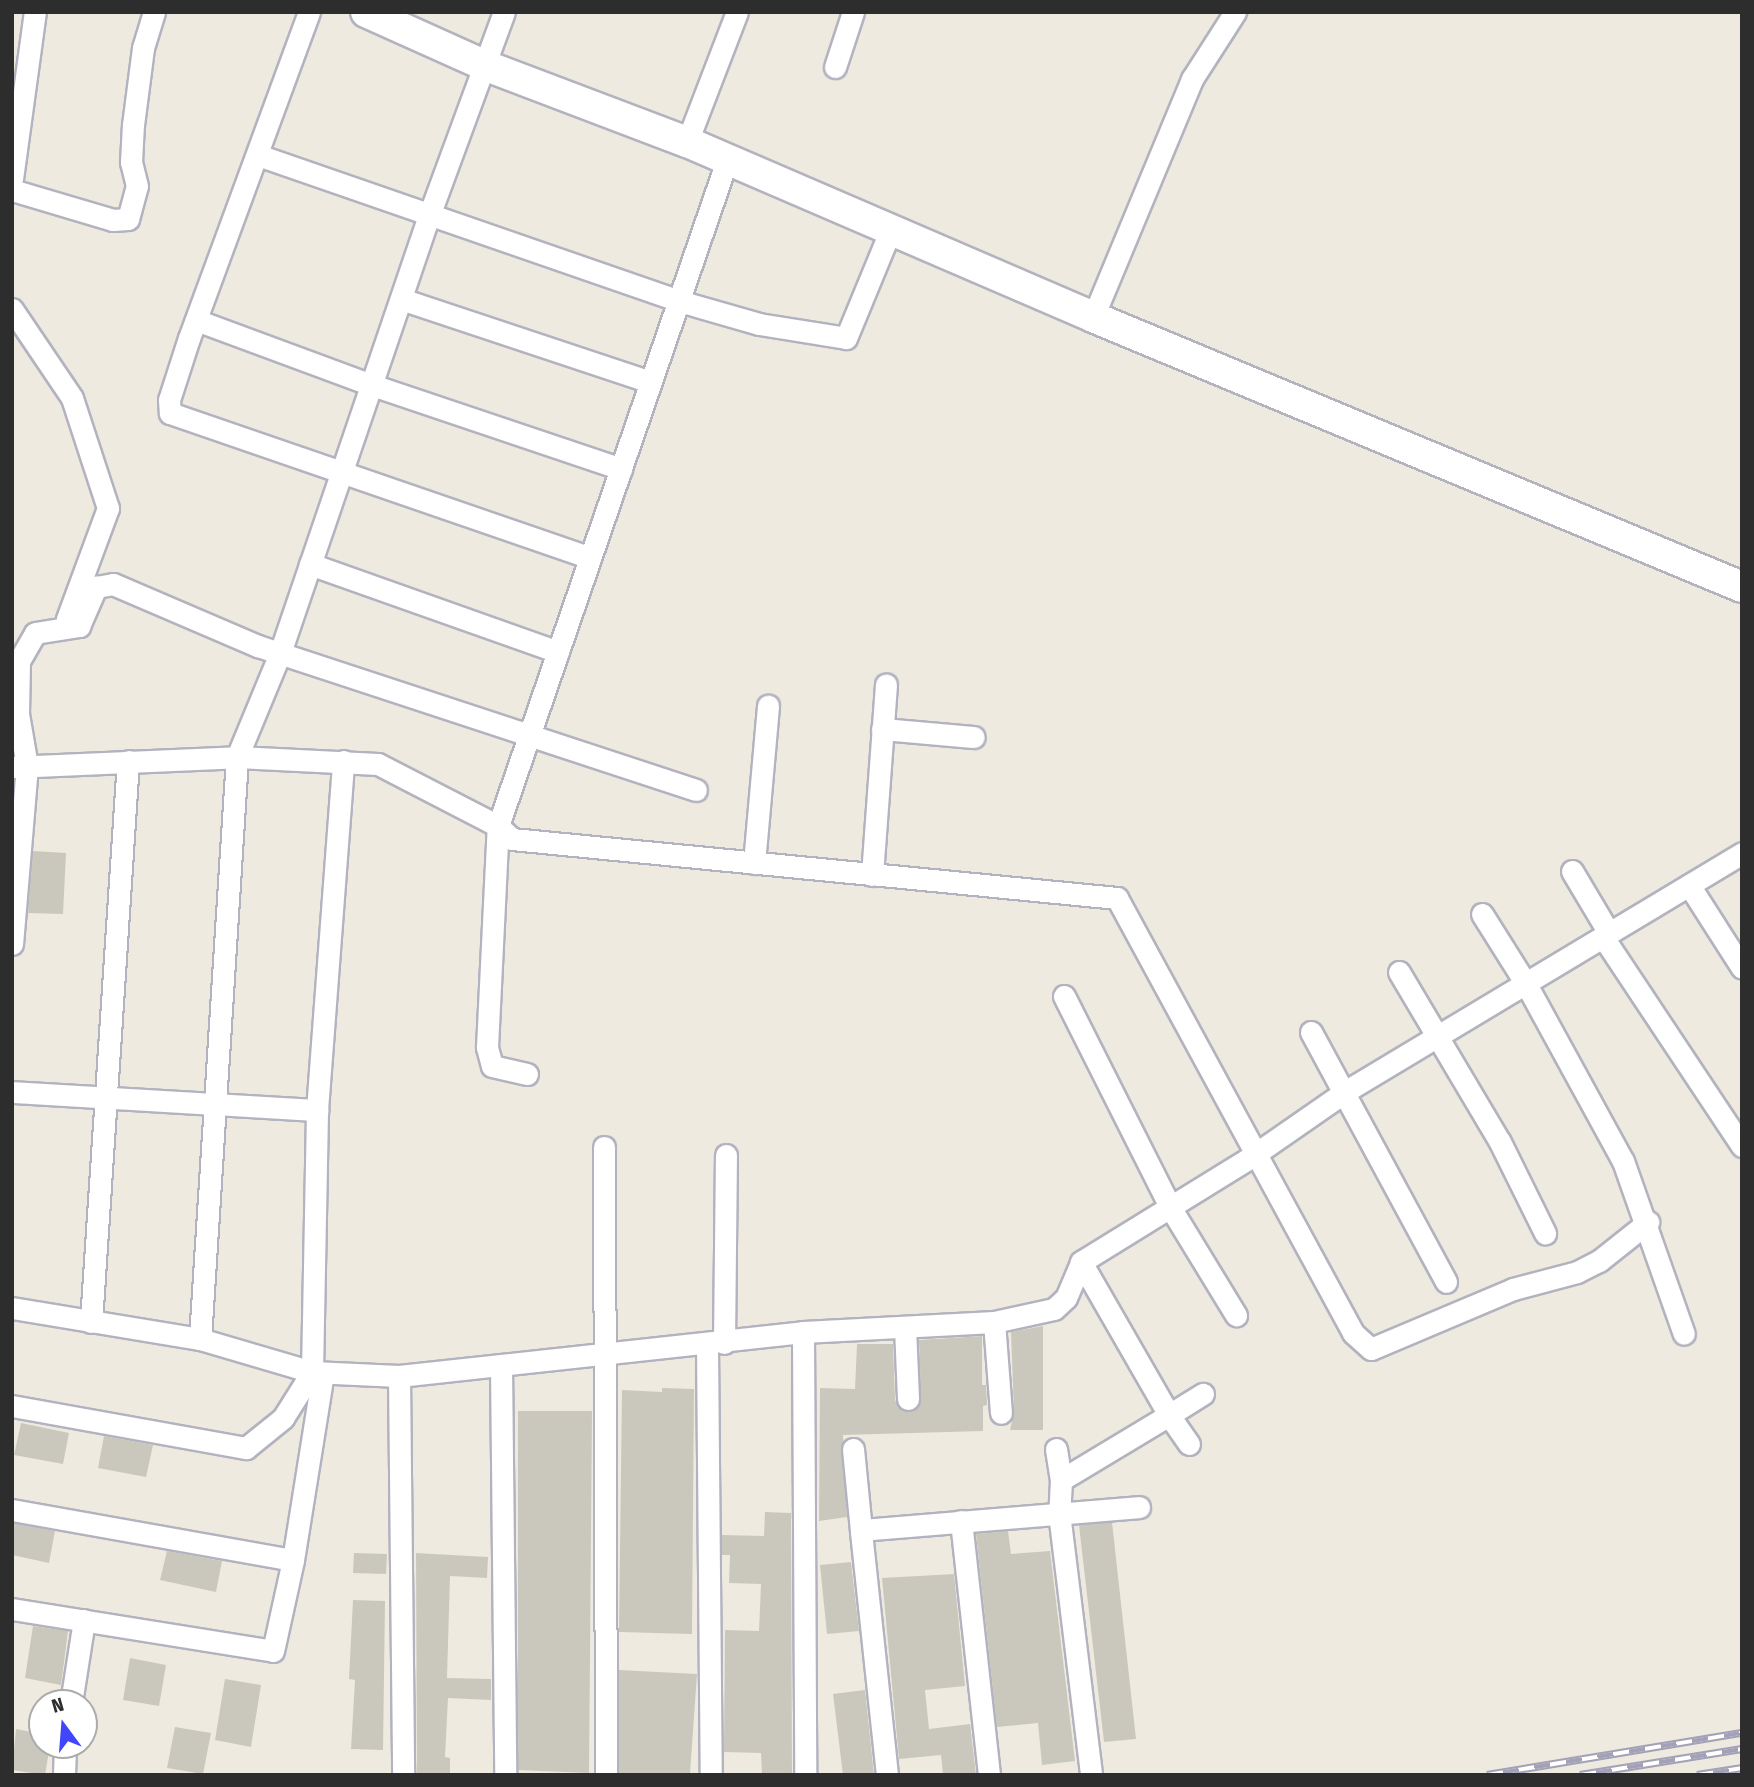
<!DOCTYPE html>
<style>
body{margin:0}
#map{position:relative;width:1754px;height:1787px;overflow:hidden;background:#eeeadf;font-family:"Fira Sans Condensed",sans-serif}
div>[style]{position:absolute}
.building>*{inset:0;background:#cac8bd}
.roads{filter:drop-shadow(2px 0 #b3b3c0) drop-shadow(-2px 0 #b3b3c0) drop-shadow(0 2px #b3b3c0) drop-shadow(0 -2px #b3b3c0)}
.street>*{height:21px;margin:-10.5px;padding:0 10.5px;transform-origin:10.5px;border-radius:10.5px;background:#fff}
.secondary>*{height:30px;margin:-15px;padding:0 15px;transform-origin:15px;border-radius:15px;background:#fff}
.rail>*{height:8px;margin-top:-4px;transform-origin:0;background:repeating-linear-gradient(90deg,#fff 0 16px,#a2a1b7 0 32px);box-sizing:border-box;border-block:2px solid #a2a1b7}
span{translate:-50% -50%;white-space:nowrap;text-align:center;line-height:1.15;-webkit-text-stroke:7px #fff;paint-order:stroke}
.frame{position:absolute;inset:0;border:14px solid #2d2d2d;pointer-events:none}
.north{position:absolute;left:28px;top:1689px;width:70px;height:70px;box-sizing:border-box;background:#fff;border:2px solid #ababab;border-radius:50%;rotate:344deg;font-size:19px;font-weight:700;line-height:28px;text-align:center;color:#2d2d2d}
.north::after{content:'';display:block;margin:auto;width:24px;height:32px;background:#4047fa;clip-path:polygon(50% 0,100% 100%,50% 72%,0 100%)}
</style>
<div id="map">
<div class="building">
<i style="clip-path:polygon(33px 851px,66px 853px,63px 914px,28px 913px)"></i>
<i style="clip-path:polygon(1043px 1326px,1043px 1430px,1010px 1430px,1014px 1412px,1011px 1332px)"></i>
<i style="clip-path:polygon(982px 1336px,982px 1385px,986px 1385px,987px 1405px,983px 1406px,983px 1431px,843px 1435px,847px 1517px,819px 1521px,820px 1388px,855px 1389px,857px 1344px,893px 1344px,895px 1400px,901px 1410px,909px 1412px,921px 1399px,919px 1340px)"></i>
<i style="clip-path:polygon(662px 1388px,694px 1389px,692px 1634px,619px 1632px,622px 1390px,662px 1392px)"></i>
<i style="clip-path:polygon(518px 1411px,592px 1411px,589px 1773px,518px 1770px)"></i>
<i style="clip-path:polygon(21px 1423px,69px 1433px,63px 1464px,14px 1455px)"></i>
<i style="clip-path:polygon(104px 1436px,153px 1445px,146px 1477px,98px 1468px)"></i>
<i style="clip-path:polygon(765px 1512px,791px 1513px,792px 1775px,762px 1775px,761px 1753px,724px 1752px,725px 1630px,759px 1631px,761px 1584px,729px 1583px,730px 1555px,722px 1555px,722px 1535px,764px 1536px)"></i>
<i style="clip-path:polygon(1112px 1522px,1136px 1739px,1104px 1742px,1079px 1525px)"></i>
<i style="clip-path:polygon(12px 1523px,55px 1531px,49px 1563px,12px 1555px)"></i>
<i style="clip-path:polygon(1008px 1531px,1011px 1554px,1050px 1551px,1075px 1761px,1042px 1765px,1038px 1723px,997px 1727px,976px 1534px)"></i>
<i style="clip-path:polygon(167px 1551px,222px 1561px,216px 1592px,160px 1580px)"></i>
<i style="clip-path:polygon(354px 1553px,387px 1554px,386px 1574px,353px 1573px)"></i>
<i style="clip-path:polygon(416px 1553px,488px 1557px,487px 1578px,450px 1576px,447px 1678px,491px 1679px,491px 1700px,448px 1698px,445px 1757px,450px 1758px,450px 1775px,417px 1775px)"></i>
<i style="clip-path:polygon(851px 1562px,859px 1631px,827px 1634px,820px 1565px)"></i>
<i style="clip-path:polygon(954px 1574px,965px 1686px,925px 1690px,929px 1729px,970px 1724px,976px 1775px,943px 1775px,941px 1755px,899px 1759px,882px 1578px)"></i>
<i style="clip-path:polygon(353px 1600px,385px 1601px,383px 1750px,351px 1749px,355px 1680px,349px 1679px)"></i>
<i style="clip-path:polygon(33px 1626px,68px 1631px,61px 1685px,25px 1678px)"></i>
<i style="clip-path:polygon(130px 1658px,166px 1665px,159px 1706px,123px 1700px)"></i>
<i style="clip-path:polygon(619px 1670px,697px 1674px,690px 1774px,619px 1775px)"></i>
<i style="clip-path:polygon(225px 1679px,261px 1685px,251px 1747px,215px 1740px)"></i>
<i style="clip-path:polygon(865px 1690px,874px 1775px,843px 1775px,833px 1694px)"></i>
<i style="clip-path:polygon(175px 1727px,211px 1733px,203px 1774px,167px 1768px)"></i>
<i style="clip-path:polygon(16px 1729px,42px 1734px,42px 1745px,50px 1745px,45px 1775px,12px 1770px)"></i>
</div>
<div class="roads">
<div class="street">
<i style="left:309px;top:12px;width:347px;rotate:110.2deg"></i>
<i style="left:189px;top:338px;width:65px;rotate:107.9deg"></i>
<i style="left:169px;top:400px;width:13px;rotate:86deg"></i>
<i style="left:170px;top:413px;width:444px;rotate:19deg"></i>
<i style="left:835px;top:67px;width:58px;rotate:-71.9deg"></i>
<i style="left:687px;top:142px;width:139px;rotate:-69deg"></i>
<i style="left:258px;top:155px;width:446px;rotate:19.1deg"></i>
<i style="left:679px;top:301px;width:83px;rotate:16deg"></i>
<i style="left:759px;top:324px;width:88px;rotate:9.1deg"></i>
<i style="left:846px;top:338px;width:118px;rotate:-67.6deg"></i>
<i style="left:12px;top:179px;width:169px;rotate:-82.2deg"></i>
<i style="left:12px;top:190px;width:105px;rotate:16.5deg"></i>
<i style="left:113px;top:220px;width:15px;rotate:-4deg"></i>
<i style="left:128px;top:219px;width:34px;rotate:-75deg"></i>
<i style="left:137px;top:186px;width:25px;rotate:-104deg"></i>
<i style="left:131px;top:162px;width:37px;rotate:-87deg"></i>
<i style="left:133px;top:125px;width:78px;rotate:-82.6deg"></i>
<i style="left:143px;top:48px;width:38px;rotate:-73deg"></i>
<i style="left:401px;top:299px;width:263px;rotate:18.4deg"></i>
<i style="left:12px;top:309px;width:107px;rotate:56deg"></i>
<i style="left:72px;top:398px;width:116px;rotate:71.9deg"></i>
<i style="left:108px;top:508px;width:118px;rotate:110.3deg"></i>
<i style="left:67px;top:619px;width:14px;rotate:30deg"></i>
<i style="left:1093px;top:317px;width:258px;rotate:-67.4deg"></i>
<i style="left:1192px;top:79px;width:80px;rotate:-57.3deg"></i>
<i style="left:196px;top:320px;width:188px;rotate:20.3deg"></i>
<i style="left:372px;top:385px;width:263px;rotate:18.6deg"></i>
<i style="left:310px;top:564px;width:263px;rotate:19.5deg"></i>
<i style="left:882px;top:729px;width:92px;rotate:5deg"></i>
<i style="left:12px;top:767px;width:225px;rotate:-2.5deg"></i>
<i style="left:237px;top:757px;width:141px;rotate:2.8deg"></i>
<i style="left:378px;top:764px;width:135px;rotate:27.3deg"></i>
<i style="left:498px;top:826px;width:19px;rotate:43deg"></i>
<i style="left:512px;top:839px;width:608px;rotate:5.57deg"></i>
<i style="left:1117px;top:898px;width:495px;rotate:61.5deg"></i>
<i style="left:1353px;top:1333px;width:24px;rotate:42deg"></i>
<i style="left:1371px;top:1349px;width:154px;rotate:-22.9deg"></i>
<i style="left:1513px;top:1289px;width:66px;rotate:-14.9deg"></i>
<i style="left:1577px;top:1272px;width:25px;rotate:-27deg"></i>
<i style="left:1599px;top:1261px;width:63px;rotate:-38.5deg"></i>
<i style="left:754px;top:863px;width:158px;rotate:-84.9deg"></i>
<i style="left:1572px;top:871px;width:72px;rotate:59.2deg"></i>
<i style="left:872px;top:875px;width:191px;rotate:-85.8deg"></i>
<i style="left:1689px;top:885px;width:98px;rotate:57.4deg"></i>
<i style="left:1482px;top:914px;width:83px;rotate:57.8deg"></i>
<i style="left:1526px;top:984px;width:202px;rotate:61.3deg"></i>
<i style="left:1623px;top:1161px;width:183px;rotate:70.6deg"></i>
<i style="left:1603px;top:937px;width:251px;rotate:56.4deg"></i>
<i style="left:12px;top:944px;width:179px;rotate:-85.2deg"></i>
<i style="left:27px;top:766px;width:53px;rotate:-99.8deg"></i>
<i style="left:18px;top:714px;width:53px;rotate:-88.9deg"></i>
<i style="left:19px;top:661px;width:32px;rotate:-60deg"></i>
<i style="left:35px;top:633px;width:45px;rotate:-9deg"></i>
<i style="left:79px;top:626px;width:43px;rotate:-66.4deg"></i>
<i style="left:96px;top:587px;width:17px;rotate:-10deg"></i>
<i style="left:113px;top:584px;width:158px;rotate:23.2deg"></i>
<i style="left:258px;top:646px;width:461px;rotate:18.2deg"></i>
<i style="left:1399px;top:972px;width:198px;rotate:59.3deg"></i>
<i style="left:1500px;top:1142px;width:102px;rotate:63.7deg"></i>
<i style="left:1064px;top:996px;width:236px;rotate:63.3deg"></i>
<i style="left:1170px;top:1207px;width:127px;rotate:58.6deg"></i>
<i style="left:1311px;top:1032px;width:284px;rotate:61.6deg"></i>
<i style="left:527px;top:1074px;width:36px;rotate:-167deg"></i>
<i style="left:492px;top:1066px;width:20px;rotate:-105deg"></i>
<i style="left:487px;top:1047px;width:221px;rotate:-87.2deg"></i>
<i style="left:498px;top:826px;width:704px;rotate:-71.02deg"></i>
<i style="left:12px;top:1092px;width:306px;rotate:3.4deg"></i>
<i style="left:604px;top:1147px;width:628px;rotate:89.82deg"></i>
<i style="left:1081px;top:1262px;width:177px;rotate:60.1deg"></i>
<i style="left:1169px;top:1415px;width:126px;rotate:149deg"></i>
<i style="left:1061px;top:1480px;width:33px;rotate:93deg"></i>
<i style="left:1059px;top:1513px;width:264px;rotate:83deg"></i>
<i style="left:12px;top:1308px;width:191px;rotate:9.4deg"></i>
<i style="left:200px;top:1339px;width:117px;rotate:16.4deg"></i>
<i style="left:312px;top:1372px;width:87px;rotate:2.6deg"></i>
<i style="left:399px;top:1376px;width:406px;rotate:-6.2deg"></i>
<i style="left:803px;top:1332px;width:191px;rotate:-3deg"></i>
<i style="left:994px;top:1322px;width:61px;rotate:-12.2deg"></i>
<i style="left:1054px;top:1309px;width:16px;rotate:-43deg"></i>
<i style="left:1066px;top:1298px;width:39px;rotate:-67deg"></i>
<i style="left:1081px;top:1262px;width:203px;rotate:-31.7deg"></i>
<i style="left:1254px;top:1155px;width:112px;rotate:-34.8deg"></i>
<i style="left:1346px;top:1091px;width:462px;rotate:-31deg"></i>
<i style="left:91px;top:1322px;width:562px;rotate:-86.23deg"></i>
<i style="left:994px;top:1322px;width:91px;rotate:85.6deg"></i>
<i style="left:905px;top:1327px;width:72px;rotate:87.6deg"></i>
<i style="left:803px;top:1332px;width:443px;rotate:89.7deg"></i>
<i style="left:200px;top:1339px;width:583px;rotate:-86.36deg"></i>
<i style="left:237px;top:757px;width:113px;rotate:-67.5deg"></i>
<i style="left:280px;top:653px;width:465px;rotate:-71.2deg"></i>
<i style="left:430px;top:213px;width:214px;rotate:-69.8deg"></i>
<i style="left:724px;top:1343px;width:188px;rotate:-89.4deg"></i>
<i style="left:707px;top:1345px;width:430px;rotate:89.5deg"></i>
<i style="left:501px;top:1365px;width:410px;rotate:89.4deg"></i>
<i style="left:399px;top:1376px;width:399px;rotate:89.4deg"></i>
<i style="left:12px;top:1406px;width:238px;rotate:10.2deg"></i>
<i style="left:246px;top:1448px;width:48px;rotate:-39deg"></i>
<i style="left:283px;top:1418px;width:54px;rotate:-57.8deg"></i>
<i style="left:312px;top:1372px;width:262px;rotate:-88.9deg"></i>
<i style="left:317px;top:1110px;width:350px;rotate:-85.7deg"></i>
<i style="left:1189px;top:1444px;width:35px;rotate:-125deg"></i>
<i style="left:1169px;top:1415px;width:40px;rotate:-32deg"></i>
<i style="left:853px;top:1449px;width:81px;rotate:84.4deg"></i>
<i style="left:1056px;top:1449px;width:31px;rotate:81deg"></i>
<i style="left:12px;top:1510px;width:285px;rotate:10.1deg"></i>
<i style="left:961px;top:1521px;width:256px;rotate:83.7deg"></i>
<i style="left:12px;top:1609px;width:264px;rotate:9.1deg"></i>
<i style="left:273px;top:1651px;width:93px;rotate:-77.6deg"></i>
<i style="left:293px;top:1560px;width:189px;rotate:-80.9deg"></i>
<i style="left:71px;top:1703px;width:84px;rotate:-81.1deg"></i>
<i style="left:64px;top:1775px;width:30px;rotate:-88deg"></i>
<i style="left:887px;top:1775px;width:246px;rotate:-96.1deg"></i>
<i style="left:861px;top:1530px;width:279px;rotate:-4.7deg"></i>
</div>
<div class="secondary">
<i style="left:366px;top:12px;width:129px;rotate:24.2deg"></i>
<i style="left:484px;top:65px;width:217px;rotate:20.8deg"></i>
<i style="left:687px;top:142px;width:442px;rotate:23.3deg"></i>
<i style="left:1093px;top:317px;width:703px;rotate:22.59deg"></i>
</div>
</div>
<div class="rail">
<i style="left:1487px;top:1775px;width:258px;rotate:-9.4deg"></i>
<i style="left:1580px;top:1775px;width:164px;rotate:-9.1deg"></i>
<i style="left:1697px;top:1775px;width:46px;rotate:-8.8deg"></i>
</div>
<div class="frame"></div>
<div class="north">N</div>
</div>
